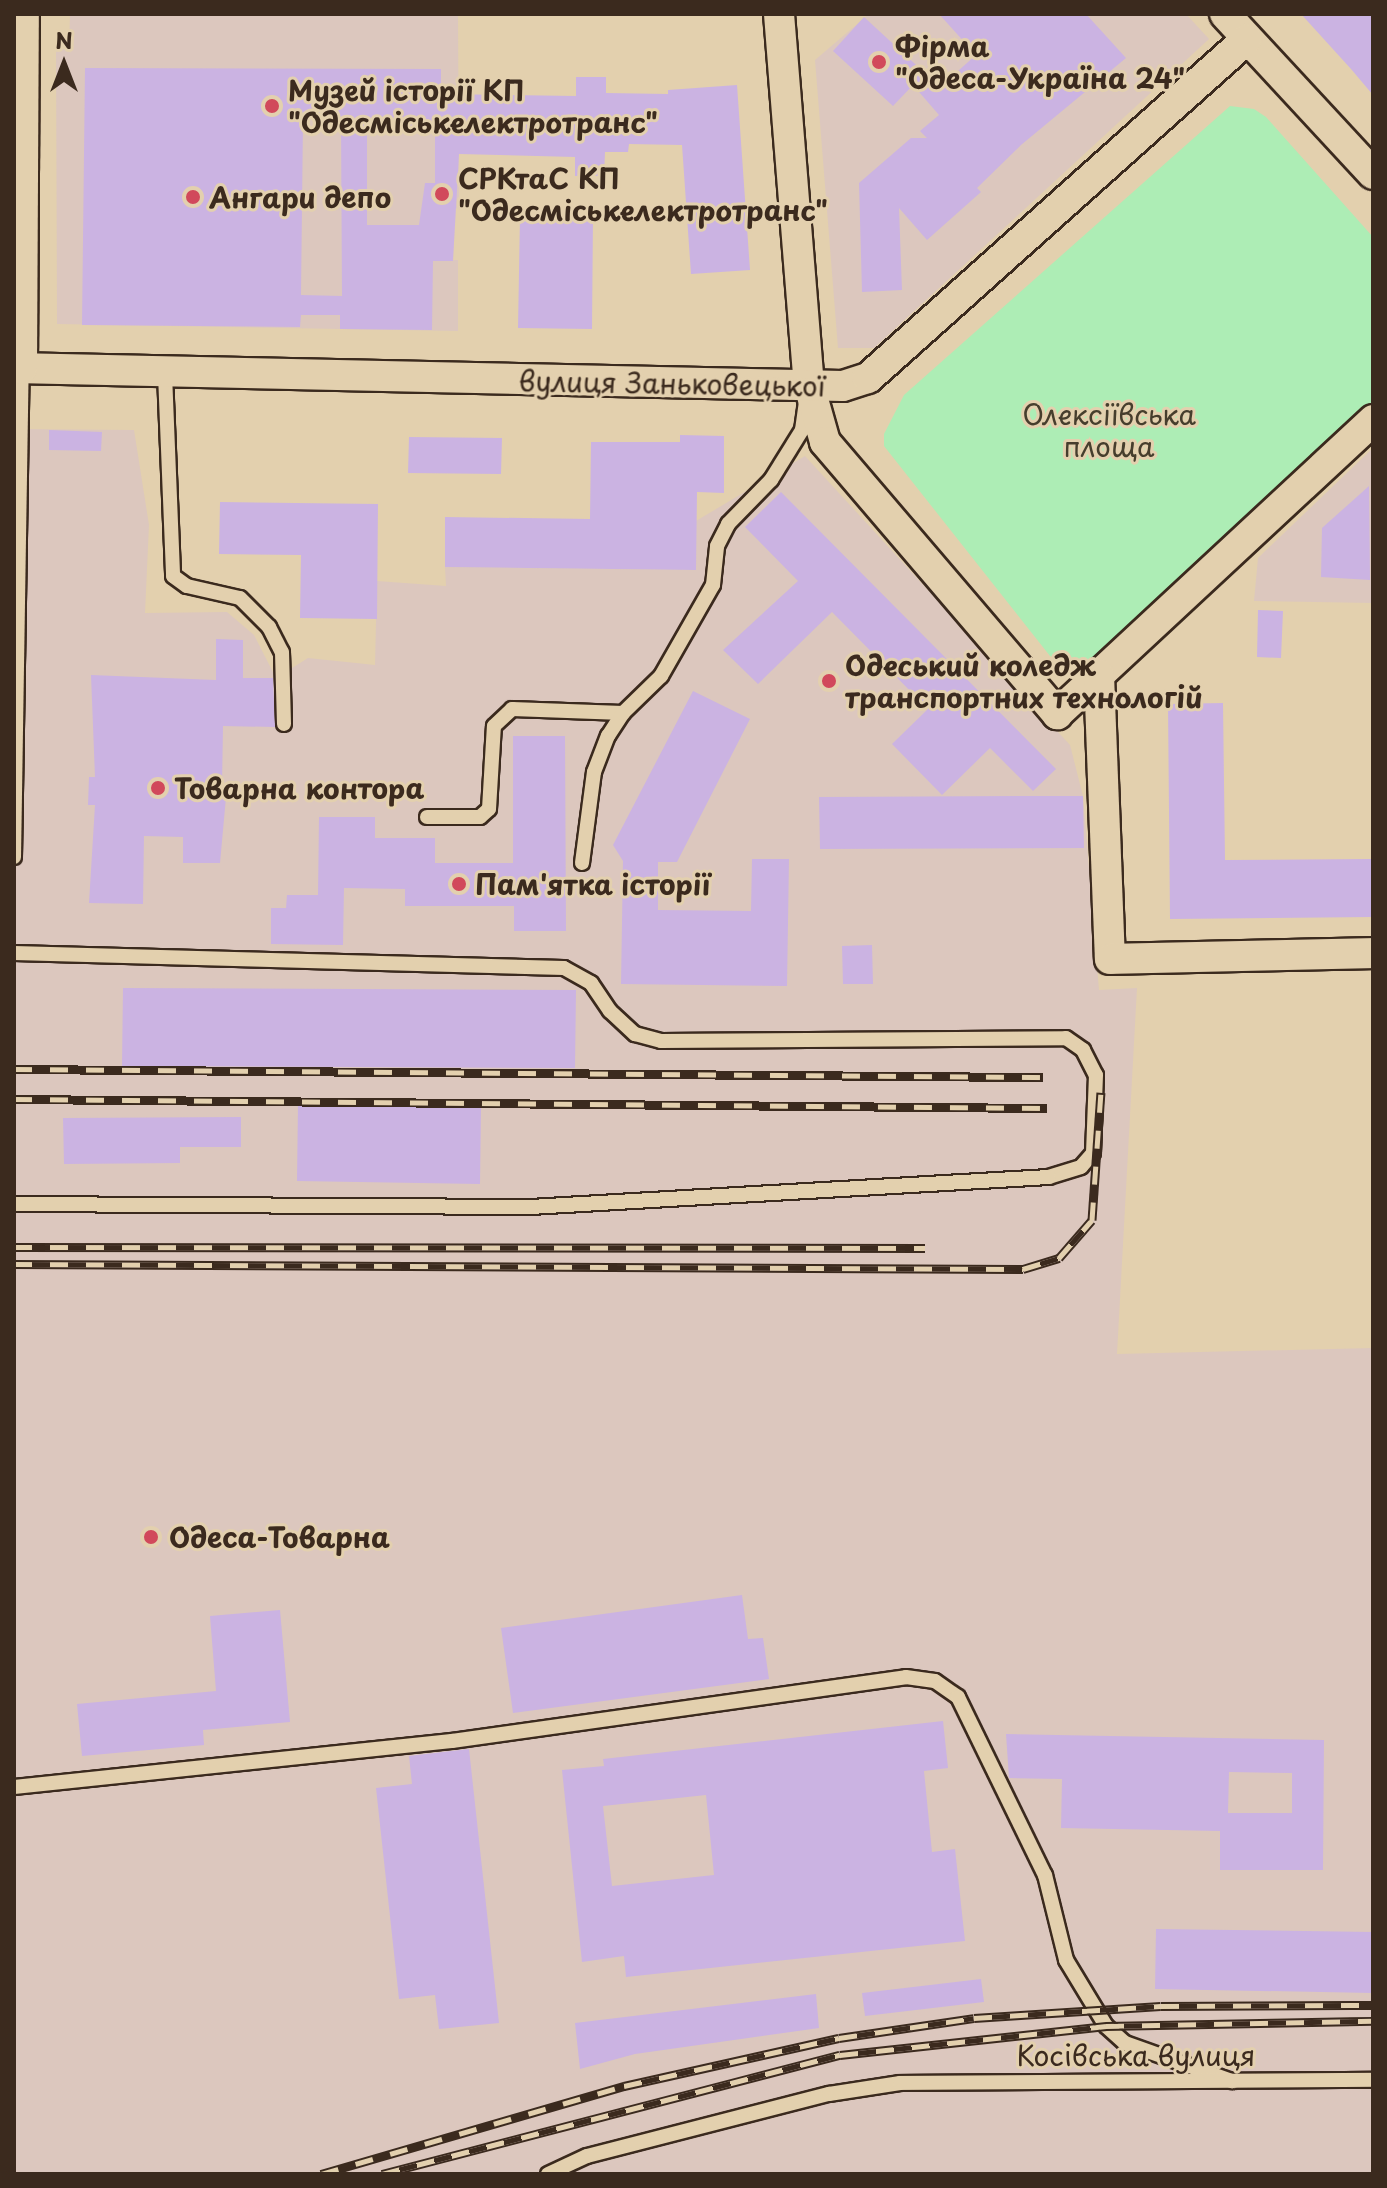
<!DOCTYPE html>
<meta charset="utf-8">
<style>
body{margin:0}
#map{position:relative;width:1387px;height:2188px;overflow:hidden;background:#e3d0ae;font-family:"Playpen Sans",sans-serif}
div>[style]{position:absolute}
.built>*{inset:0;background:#dcc7be}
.green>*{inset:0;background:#adedb5}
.building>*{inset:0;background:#cbb3e2}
.roads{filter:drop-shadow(2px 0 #3b2a1e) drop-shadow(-2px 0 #3b2a1e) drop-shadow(0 2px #3b2a1e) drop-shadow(0 -2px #3b2a1e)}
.lane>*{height:14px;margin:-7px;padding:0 7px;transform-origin:7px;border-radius:7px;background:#e3d0ae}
.street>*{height:30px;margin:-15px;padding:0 15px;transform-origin:15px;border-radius:15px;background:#e3d0ae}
.rail>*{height:9px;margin-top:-4.5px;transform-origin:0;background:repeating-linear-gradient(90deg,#e3d0ae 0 18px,#3b2a1e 0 36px);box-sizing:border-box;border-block:2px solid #3b2a1e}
.dots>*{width:22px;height:22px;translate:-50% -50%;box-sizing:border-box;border:4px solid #e3d0ae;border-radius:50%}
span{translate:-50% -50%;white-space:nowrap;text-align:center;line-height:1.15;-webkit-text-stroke:6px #e3d0ae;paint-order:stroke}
.poi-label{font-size:28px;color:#3b2a1e;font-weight:700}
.left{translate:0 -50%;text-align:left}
.street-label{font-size:28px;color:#3b2a1e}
.park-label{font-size:28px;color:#463e2d}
.frame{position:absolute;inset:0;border:16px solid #3b2a1e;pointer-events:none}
.north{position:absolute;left:24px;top:24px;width:80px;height:80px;-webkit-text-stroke:6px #e3d0ae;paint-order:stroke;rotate:0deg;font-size:22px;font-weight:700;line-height:32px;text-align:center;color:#3b2a1e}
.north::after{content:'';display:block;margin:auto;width:28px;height:36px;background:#3b2a1e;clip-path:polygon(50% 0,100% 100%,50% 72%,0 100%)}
</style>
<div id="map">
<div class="built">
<i style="clip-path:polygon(70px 14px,458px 14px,459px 208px,454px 209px,453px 260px,458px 260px,458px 331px,57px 324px,56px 49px,69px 49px)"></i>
<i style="clip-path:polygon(869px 14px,1186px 14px,1209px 39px,874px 348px,838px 348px,815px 60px)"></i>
<i style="clip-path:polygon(14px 429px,134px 430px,149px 525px,145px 613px,227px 612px,254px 635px,276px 678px,308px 658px,375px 665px,377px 581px,446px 586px,445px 567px,695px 570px,696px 521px,805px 456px,1070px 745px,1083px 796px,1099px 990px,1137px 988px,1117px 1354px,1373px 1348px,1373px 2174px,14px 2174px)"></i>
<i style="clip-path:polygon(1373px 448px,1373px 603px,1254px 601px,1258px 558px)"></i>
</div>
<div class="green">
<i style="clip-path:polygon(1230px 106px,1254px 109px,1266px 117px,1373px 237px,1373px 406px,1092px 664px,1066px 663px,1050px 656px,884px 446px,884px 434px,904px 395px)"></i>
</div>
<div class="building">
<i style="clip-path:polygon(939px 14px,1086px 14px,1126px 58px,1021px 145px,977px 188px,981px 192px,927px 240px,899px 208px,902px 290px,862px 292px,859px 183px,911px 138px,927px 138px,920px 131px,939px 115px,913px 85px,893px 106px,833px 51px,864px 17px,940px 87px,976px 55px)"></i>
<i style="clip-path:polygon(1301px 14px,1373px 14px,1373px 95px,1351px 69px)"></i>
<i style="clip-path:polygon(evenodd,85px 68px,441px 69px,441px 94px,576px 96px,576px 77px,606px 77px,606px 93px,668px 94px,668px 90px,737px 85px,750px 270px,691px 274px,682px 145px,629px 144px,628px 152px,605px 152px,604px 176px,575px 176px,575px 157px,459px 154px,453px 261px,433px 261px,432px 330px,340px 329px,340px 315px,301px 315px,300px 327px,82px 325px,85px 68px,303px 120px,341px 120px,342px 296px,301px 295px,303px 120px,85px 68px,367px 126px,435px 126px,435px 183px,425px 183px,419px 225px,367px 225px,367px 126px)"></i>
<i style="clip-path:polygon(520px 216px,593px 217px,592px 329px,518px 328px)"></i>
<i style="clip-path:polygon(49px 430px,102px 432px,101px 451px,49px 450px)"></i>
<i style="clip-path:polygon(680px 435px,724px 436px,724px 493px,697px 492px,696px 570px,445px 567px,445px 517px,590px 519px,591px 442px,680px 442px)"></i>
<i style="clip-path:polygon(409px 437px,502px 438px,501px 474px,408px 473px)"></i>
<i style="clip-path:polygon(1369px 486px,1370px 580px,1321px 577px,1322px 528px)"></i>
<i style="clip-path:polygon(781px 492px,1056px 769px,1033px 791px,990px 748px,942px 795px,892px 744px,928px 709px,832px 612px,758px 684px,723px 650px,798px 581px,745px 527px)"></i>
<i style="clip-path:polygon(220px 502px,378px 504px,377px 619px,300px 618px,301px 555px,219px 554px)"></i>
<i style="clip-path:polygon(1258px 610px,1283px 611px,1281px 658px,1257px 657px)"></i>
<i style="clip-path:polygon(216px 639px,243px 640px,243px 678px,273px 678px,275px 727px,223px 726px,222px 786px,227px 786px,220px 863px,183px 863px,183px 837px,144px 836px,143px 904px,89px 903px,95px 805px,88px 805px,89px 777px,95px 777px,91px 675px,216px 680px)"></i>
<i style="clip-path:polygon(693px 691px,750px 719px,677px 862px,658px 862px,658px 910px,751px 911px,752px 859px,789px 859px,787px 986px,621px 984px,623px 861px,613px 845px)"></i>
<i style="clip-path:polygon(1223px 703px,1225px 860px,1373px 859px,1373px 917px,1170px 919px,1168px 704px)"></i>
<i style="clip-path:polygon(513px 736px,565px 736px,566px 931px,514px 931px,514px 906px,405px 906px,405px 889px,344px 888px,343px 945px,271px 944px,271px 908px,286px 908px,287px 895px,318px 895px,319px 817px,375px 817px,375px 838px,435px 838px,435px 863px,513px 863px)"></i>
<i style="clip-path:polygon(1038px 796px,1083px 796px,1084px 848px,820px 849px,819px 797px)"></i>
<i style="clip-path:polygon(872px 945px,873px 984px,843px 984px,842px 946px)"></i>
<i style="clip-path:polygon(123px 988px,576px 990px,575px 1068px,122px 1066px)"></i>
<i style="clip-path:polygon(298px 1104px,481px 1108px,480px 1184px,297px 1181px)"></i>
<i style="clip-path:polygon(241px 1117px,241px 1147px,180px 1147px,180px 1163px,64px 1164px,63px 1118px)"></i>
<i style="clip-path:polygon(742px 1595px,748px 1639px,763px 1638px,769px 1679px,513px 1713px,501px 1628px)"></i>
<i style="clip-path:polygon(280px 1610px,290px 1722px,203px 1730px,204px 1745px,82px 1756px,77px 1704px,216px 1691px,210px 1616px)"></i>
<i style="clip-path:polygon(evenodd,943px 1721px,948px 1768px,924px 1771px,932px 1852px,955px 1849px,965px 1941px,626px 1977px,624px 1956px,582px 1962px,562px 1770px,604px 1766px,603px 1759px,943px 1721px,706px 1795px,714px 1875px,612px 1886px,603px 1806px,706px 1795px)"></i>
<i style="clip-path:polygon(evenodd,1006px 1734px,1324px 1740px,1323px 1870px,1220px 1870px,1220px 1831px,1061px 1828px,1062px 1779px,1009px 1778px,1006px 1734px,1229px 1772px,1292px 1773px,1292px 1813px,1228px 1813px,1229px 1772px)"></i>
<i style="clip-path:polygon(469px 1749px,499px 2023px,439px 2029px,435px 1995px,399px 1999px,376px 1788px,412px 1784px,409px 1756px)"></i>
<i style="clip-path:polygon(1156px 1929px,1373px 1932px,1373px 1993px,1155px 1989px)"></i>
<i style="clip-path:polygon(981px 1979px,984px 2002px,865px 2016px,862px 1993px)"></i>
<i style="clip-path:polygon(816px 1994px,819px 2028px,635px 2054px,580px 2069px,575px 2023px)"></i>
</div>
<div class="roads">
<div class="lane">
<i style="left:165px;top:374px;width:202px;rotate:87.7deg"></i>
<i style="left:173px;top:576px;width:17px;rotate:36deg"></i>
<i style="left:187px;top:586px;width:54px;rotate:12.8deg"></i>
<i style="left:240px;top:598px;width:41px;rotate:45deg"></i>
<i style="left:269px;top:627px;width:28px;rotate:63deg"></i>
<i style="left:282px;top:652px;width:72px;rotate:88.4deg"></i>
<i style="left:427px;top:817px;width:53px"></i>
<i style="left:480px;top:817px;width:12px;rotate:-42deg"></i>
<i style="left:489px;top:809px;width:83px;rotate:-86.6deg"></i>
<i style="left:494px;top:726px;width:25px;rotate:-43deg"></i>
<i style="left:512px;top:709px;width:111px;rotate:2.1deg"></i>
<i style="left:14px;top:857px;width:489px;rotate:-89.1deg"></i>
<i style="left:582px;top:863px;width:92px;rotate:-82.5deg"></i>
<i style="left:594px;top:772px;width:39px;rotate:-69deg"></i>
<i style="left:608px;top:736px;width:27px;rotate:-57deg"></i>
<i style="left:623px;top:713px;width:53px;rotate:-44.2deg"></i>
<i style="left:661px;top:676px;width:105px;rotate:-60.3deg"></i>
<i style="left:713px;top:585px;width:39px;rotate:-84deg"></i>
<i style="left:717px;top:546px;width:25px;rotate:-63deg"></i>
<i style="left:728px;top:524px;width:62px;rotate:-45.7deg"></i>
<i style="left:771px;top:480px;width:59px;rotate:-58.2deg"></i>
<i style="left:802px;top:430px;width:28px;rotate:-82deg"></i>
<i style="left:14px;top:953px;width:550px;rotate:1.56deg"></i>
<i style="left:564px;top:968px;width:31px;rotate:29deg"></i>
<i style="left:591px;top:983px;width:34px;rotate:56deg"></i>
<i style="left:610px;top:1011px;width:34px;rotate:43deg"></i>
<i style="left:635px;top:1034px;width:27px;rotate:15deg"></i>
<i style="left:661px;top:1041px;width:405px;rotate:-0.4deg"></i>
<i style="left:1066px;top:1038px;width:21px;rotate:35deg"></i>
<i style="left:1083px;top:1050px;width:28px;rotate:63deg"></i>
<i style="left:1096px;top:1075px;width:78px;rotate:92.2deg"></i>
<i style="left:1093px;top:1153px;width:18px;rotate:131deg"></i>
<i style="left:1081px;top:1167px;width:34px;rotate:163deg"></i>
<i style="left:1049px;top:1177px;width:520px;rotate:176.69deg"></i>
<i style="left:530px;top:1207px;width:516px;rotate:-179.67deg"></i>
<i style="left:14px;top:1787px;width:440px;rotate:-6deg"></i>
<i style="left:452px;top:1741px;width:458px;rotate:-8deg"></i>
<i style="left:906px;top:1677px;width:29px;rotate:8deg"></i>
<i style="left:935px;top:1681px;width:28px;rotate:35deg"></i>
<i style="left:958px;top:1697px;width:198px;rotate:64deg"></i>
<i style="left:1045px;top:1875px;width:88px;rotate:76.1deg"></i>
<i style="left:1066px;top:1960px;width:77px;rotate:58.8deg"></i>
<i style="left:1106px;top:2026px;width:25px;rotate:42deg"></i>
<i style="left:1125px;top:2043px;width:114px;rotate:19.6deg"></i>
<i style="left:548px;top:2174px;width:43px;rotate:-24.8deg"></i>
<i style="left:587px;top:2156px;width:250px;rotate:-14.4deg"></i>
<i style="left:829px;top:2094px;width:72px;rotate:-8.8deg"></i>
<i style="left:900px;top:2083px;width:473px;rotate:-0.4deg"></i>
</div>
<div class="street">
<i style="left:779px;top:14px;width:372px;rotate:85.4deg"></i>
<i style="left:809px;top:385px;width:59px;rotate:74.3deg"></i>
<i style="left:825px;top:442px;width:358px;rotate:49.5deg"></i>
<i style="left:1057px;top:714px;width:432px;rotate:-42.9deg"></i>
<i style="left:1225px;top:14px;width:218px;rotate:47.2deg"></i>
<i style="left:14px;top:368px;width:829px;rotate:1.24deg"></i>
<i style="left:843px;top:386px;width:26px;rotate:-18deg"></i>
<i style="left:868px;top:378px;width:508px;rotate:-41.81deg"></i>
<i style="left:22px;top:368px;width:354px;rotate:-89.7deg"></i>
<i style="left:1099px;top:675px;width:284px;rotate:87.8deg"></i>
<i style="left:1110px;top:959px;width:263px;rotate:-1.3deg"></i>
</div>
</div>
<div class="rail">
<i style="left:14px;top:1069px;width:1029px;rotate:0.45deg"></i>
<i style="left:14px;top:1099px;width:1033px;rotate:0.5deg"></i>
<i style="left:14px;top:1247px;width:911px;rotate:0.06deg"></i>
<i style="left:14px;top:1264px;width:1009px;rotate:0.28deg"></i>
<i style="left:1023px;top:1269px;width:38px;rotate:-17deg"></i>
<i style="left:1059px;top:1258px;width:50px;rotate:-49deg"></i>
<i style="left:1092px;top:1220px;width:128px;rotate:-86deg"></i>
<i style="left:321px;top:2174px;width:316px;rotate:-16.2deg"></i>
<i style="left:624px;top:2086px;width:220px;rotate:-12.6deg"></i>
<i style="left:839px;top:2038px;width:136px;rotate:-8.4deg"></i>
<i style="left:974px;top:2018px;width:187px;rotate:-3.7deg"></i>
<i style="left:1161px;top:2006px;width:212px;rotate:-0.3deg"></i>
<i style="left:382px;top:2174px;width:473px;rotate:-14.6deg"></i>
<i style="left:840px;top:2055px;width:268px;rotate:-6.2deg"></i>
<i style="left:1106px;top:2026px;width:267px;rotate:-1.1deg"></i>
</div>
<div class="dots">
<i style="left:879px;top:62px;background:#d1495b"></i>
<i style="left:272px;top:106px;background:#d1495b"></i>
<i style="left:442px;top:194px;background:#d1495b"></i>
<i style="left:193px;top:197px;background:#d1495b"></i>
<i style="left:829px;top:681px;background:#d1495b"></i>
<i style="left:158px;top:788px;background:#d1495b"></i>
<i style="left:459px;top:884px;background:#d1495b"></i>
<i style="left:151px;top:1537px;background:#d1495b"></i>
</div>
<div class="poi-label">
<span class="left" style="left:895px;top:62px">Фірма<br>"Одеса-Україна 24"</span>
<span class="left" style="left:288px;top:106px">Музей історії КП<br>"Одесміськелектротранс"</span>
<span class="left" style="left:458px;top:194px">СРКтаС КП<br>"Одесміськелектротранс"</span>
<span class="left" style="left:209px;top:197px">Ангари депо</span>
<span class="left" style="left:845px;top:681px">Одеський коледж<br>транспортних технологій</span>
<span class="left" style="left:174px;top:788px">Товарна контора</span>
<span class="left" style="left:475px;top:884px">Пам'ятка історії</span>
<span class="left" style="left:169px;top:1537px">Одеса-Товарна</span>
</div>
<div class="street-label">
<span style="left:672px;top:383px;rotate:1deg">вулиця Заньковецької</span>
<span style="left:1136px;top:2055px">Косівська вулиця</span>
</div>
<div class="park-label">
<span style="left:1109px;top:430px">Олексіївська<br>площа</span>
</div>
<div class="frame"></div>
<div class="north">N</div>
</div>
